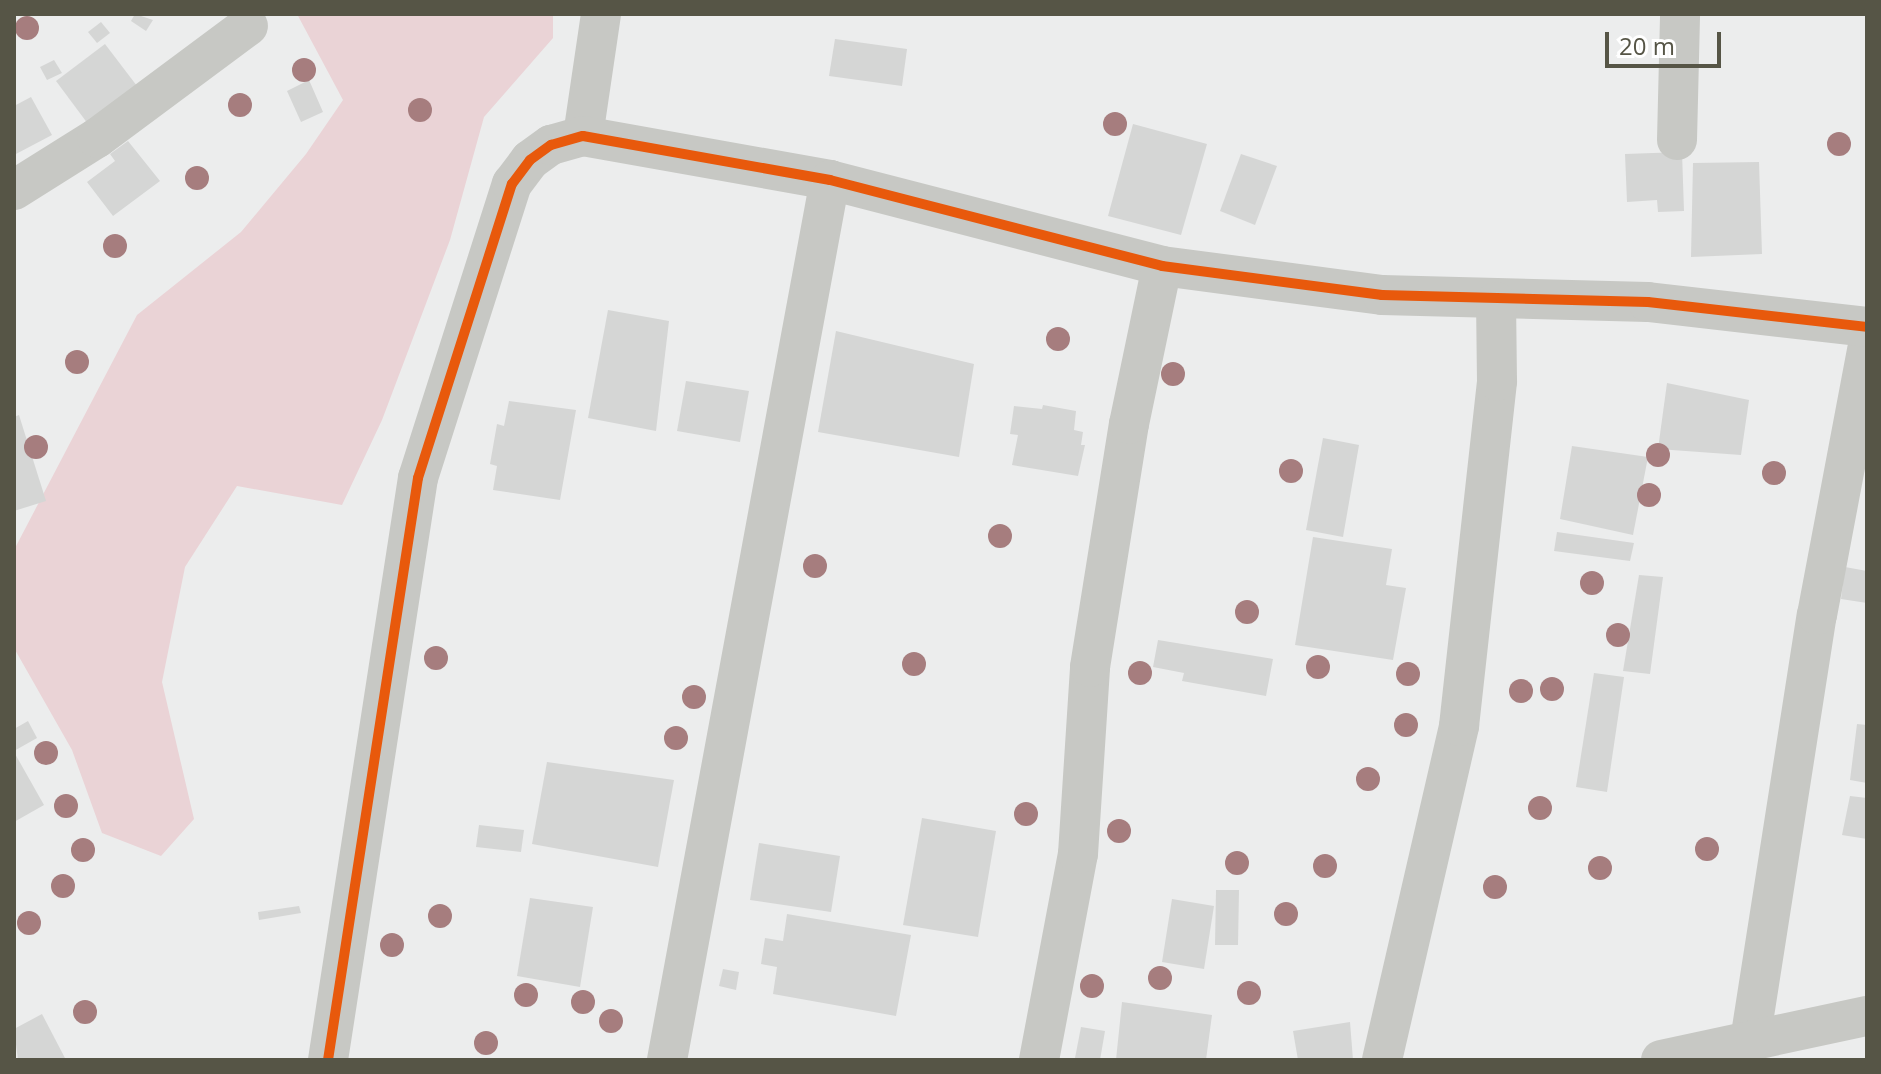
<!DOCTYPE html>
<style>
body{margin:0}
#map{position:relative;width:1881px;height:1074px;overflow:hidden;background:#eceded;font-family:"Open Sans",sans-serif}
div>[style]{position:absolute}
.green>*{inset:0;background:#ead3d6}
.building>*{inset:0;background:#d5d6d5}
.minor>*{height:40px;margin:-20px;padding:0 20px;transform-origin:20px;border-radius:20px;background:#c7c8c4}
.cycleway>*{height:10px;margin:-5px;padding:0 5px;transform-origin:5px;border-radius:5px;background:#e8590c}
.trees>*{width:24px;height:24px;margin:-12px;border-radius:50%;background:#a67d7e}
span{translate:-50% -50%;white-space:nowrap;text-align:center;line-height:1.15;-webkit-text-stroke:6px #fff;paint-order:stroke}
.frame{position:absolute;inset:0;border:16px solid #565546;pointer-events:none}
.scale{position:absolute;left:1605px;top:32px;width:116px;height:36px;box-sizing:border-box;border:4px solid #565546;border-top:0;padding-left:10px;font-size:24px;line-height:28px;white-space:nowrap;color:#565546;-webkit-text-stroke:6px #fff;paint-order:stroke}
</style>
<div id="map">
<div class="green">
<i style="clip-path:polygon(297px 14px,553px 14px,553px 38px,484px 117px,450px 240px,382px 420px,342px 505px,237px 486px,185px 567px,162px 682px,194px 819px,161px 856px,102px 833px,72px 750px,14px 648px,14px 550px,137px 315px,241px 232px,306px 154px,343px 100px)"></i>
</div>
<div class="building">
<i style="clip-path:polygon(135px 14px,153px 20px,146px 31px,131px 21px)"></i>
<i style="clip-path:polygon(101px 22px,110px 33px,97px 43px,88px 32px)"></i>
<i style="clip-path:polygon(835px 39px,907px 49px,902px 86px,829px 76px)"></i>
<i style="clip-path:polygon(105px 44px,137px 86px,88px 124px,56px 81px)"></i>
<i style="clip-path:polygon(54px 60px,62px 73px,47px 80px,40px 67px)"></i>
<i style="clip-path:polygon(309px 80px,323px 112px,301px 122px,287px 91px)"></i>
<i style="clip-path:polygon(31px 97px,52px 135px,14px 155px,14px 106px)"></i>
<i style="clip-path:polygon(1133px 124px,1207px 144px,1181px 235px,1108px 216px)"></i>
<i style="clip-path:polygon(128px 141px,160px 181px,113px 216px,87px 182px,115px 161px,110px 154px)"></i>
<i style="clip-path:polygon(1682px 152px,1684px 211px,1658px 212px,1657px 200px,1627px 202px,1625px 154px)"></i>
<i style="clip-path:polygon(1241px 154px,1277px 166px,1255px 225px,1220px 211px)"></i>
<i style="clip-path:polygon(1759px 162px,1762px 254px,1691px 257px,1693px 163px)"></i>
<i style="clip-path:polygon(608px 310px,669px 321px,656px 431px,588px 418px)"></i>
<i style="clip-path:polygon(836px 331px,974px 364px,959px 457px,818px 432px)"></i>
<i style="clip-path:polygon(686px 381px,749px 391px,740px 442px,677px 431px)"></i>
<i style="clip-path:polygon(1667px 383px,1749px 400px,1741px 455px,1658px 449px)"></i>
<i style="clip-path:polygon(509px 401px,576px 410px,560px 500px,493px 490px,497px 466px,490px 464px,497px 424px,504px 426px)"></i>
<i style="clip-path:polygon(1043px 405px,1076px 411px,1074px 430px,1083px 432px,1081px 445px,1085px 445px,1078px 476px,1012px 465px,1018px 435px,1010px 434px,1014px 406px,1042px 409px)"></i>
<i style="clip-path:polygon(19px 415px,46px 501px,14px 511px,14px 417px)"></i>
<i style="clip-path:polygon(1323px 438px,1359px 445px,1343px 537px,1306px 530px)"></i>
<i style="clip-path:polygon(1572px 446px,1648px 457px,1633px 535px,1560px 519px)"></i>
<i style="clip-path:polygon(1557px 532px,1634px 543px,1630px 561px,1554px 551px)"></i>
<i style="clip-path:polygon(1313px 537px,1392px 549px,1386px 585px,1406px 588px,1393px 660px,1295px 645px)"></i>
<i style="clip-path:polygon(1845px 567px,1867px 571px,1867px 603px,1841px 599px)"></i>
<i style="clip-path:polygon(1639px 575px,1663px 577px,1650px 674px,1623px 671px)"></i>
<i style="clip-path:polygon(1158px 640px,1273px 659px,1266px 696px,1182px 681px,1184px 673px,1153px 667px)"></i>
<i style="clip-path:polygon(1594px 673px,1624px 677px,1607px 792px,1576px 787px)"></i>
<i style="clip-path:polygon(28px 721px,37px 738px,14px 751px,14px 729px)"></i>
<i style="clip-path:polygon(1857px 724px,1867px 725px,1867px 783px,1850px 780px)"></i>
<i style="clip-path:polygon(14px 752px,44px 805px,14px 822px)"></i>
<i style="clip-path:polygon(547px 762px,674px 780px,658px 867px,532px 844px)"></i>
<i style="clip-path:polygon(1850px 796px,1867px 798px,1867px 839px,1842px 835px)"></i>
<i style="clip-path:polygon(922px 818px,996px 831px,978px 937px,903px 925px)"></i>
<i style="clip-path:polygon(479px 825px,524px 830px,521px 852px,476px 847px)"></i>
<i style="clip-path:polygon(759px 843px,840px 856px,831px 912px,750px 900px)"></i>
<i style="clip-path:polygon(1216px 890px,1239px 890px,1238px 945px,1215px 945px)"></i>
<i style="clip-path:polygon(530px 898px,593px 907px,580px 987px,517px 976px)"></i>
<i style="clip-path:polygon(1172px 899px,1214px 906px,1204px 969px,1162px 962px)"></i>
<i style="clip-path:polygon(299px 906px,301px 913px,259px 920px,258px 912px)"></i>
<i style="clip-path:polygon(787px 914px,911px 935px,896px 1016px,773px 994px,777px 967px,761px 964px,765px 938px,783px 941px)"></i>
<i style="clip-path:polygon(723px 969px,739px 972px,736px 990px,719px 986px)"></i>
<i style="clip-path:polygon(1122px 1002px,1212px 1015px,1206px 1060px,1116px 1060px)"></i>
<i style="clip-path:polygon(42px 1014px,66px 1060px,18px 1060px,14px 1029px)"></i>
<i style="clip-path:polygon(1350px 1022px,1353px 1060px,1298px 1060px,1293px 1031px)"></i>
<i style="clip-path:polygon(1081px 1027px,1105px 1031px,1100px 1060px,1075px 1058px)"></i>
</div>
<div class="minor">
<i style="left:583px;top:136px;width:123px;rotate:-81.6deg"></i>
<i style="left:1677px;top:140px;width:126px;rotate:-88.6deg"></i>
<i style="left:14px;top:190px;width:98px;rotate:-32.1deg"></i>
<i style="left:97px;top:138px;width:188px;rotate:-36.6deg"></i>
<i style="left:1750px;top:1041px;width:431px;rotate:-81.1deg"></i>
<i style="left:1817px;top:615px;width:270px;rotate:-79.3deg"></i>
<i style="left:328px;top:1060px;width:589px;rotate:-81.21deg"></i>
<i style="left:418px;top:478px;width:309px;rotate:-72.3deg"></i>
<i style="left:512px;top:184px;width:30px;rotate:-53deg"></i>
<i style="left:530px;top:160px;width:26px;rotate:-36deg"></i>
<i style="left:551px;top:145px;width:33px;rotate:-16deg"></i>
<i style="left:583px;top:136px;width:251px;rotate:10.1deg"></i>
<i style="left:830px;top:180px;width:343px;rotate:14.5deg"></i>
<i style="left:1162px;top:266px;width:222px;rotate:7.5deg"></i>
<i style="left:1382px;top:295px;width:266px;rotate:1.5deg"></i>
<i style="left:1648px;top:302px;width:220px;rotate:6.5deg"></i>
<i style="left:667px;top:1060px;width:895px;rotate:-79.51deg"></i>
<i style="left:1039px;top:1060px;width:210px;rotate:-79.3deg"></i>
<i style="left:1078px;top:854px;width:187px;rotate:-86.3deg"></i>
<i style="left:1090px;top:667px;width:246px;rotate:-80.9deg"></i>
<i style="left:1129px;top:424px;width:161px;rotate:-78.2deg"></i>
<i style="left:1382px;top:1060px;width:343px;rotate:-77deg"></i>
<i style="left:1459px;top:726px;width:347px;rotate:-83.7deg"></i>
<i style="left:1497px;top:381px;width:79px;rotate:-90.7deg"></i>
<i style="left:1661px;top:1060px;width:211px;rotate:-12.1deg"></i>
</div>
<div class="cycleway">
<i style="left:328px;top:1060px;width:589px;rotate:-81.21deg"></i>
<i style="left:418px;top:478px;width:309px;rotate:-72.3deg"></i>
<i style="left:512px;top:184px;width:30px;rotate:-53deg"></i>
<i style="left:530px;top:160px;width:26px;rotate:-36deg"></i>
<i style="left:551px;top:145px;width:33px;rotate:-16deg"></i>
<i style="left:583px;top:136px;width:251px;rotate:10.1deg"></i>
<i style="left:830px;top:180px;width:343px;rotate:14.5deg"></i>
<i style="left:1162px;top:266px;width:222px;rotate:7.5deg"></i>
<i style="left:1382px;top:295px;width:266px;rotate:1.5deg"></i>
<i style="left:1648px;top:302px;width:220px;rotate:6.5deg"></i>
</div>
<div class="trees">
<i style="left:27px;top:28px"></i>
<i style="left:304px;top:70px"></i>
<i style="left:240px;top:105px"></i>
<i style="left:420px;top:110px"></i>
<i style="left:1115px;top:124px"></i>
<i style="left:1839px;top:144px"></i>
<i style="left:197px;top:178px"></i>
<i style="left:115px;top:246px"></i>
<i style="left:1058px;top:339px"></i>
<i style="left:77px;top:362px"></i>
<i style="left:1173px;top:374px"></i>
<i style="left:36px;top:447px"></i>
<i style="left:1658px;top:455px"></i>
<i style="left:1291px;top:471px"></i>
<i style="left:1774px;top:473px"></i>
<i style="left:1649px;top:495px"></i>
<i style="left:1000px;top:536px"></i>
<i style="left:815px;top:566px"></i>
<i style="left:1592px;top:583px"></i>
<i style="left:1247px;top:612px"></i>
<i style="left:1618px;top:635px"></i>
<i style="left:436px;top:658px"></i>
<i style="left:914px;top:664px"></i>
<i style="left:1318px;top:667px"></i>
<i style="left:1140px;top:673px"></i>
<i style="left:1408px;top:674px"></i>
<i style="left:1552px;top:689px"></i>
<i style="left:1521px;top:691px"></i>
<i style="left:694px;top:697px"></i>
<i style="left:1406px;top:725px"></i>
<i style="left:676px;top:738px"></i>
<i style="left:46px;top:753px"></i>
<i style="left:1368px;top:779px"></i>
<i style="left:66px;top:806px"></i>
<i style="left:1540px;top:808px"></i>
<i style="left:1026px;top:814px"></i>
<i style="left:1119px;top:831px"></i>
<i style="left:1707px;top:849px"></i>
<i style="left:83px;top:850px"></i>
<i style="left:1237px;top:863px"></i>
<i style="left:1325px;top:866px"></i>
<i style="left:1600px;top:868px"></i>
<i style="left:63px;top:886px"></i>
<i style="left:1495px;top:887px"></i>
<i style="left:1286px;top:914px"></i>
<i style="left:440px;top:916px"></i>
<i style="left:29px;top:923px"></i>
<i style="left:392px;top:945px"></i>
<i style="left:1160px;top:978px"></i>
<i style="left:1092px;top:986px"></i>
<i style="left:1249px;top:993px"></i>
<i style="left:526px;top:995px"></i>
<i style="left:583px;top:1002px"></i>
<i style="left:85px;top:1012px"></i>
<i style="left:611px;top:1021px"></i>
<i style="left:486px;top:1043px"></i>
</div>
<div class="frame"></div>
<div class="scale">20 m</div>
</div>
